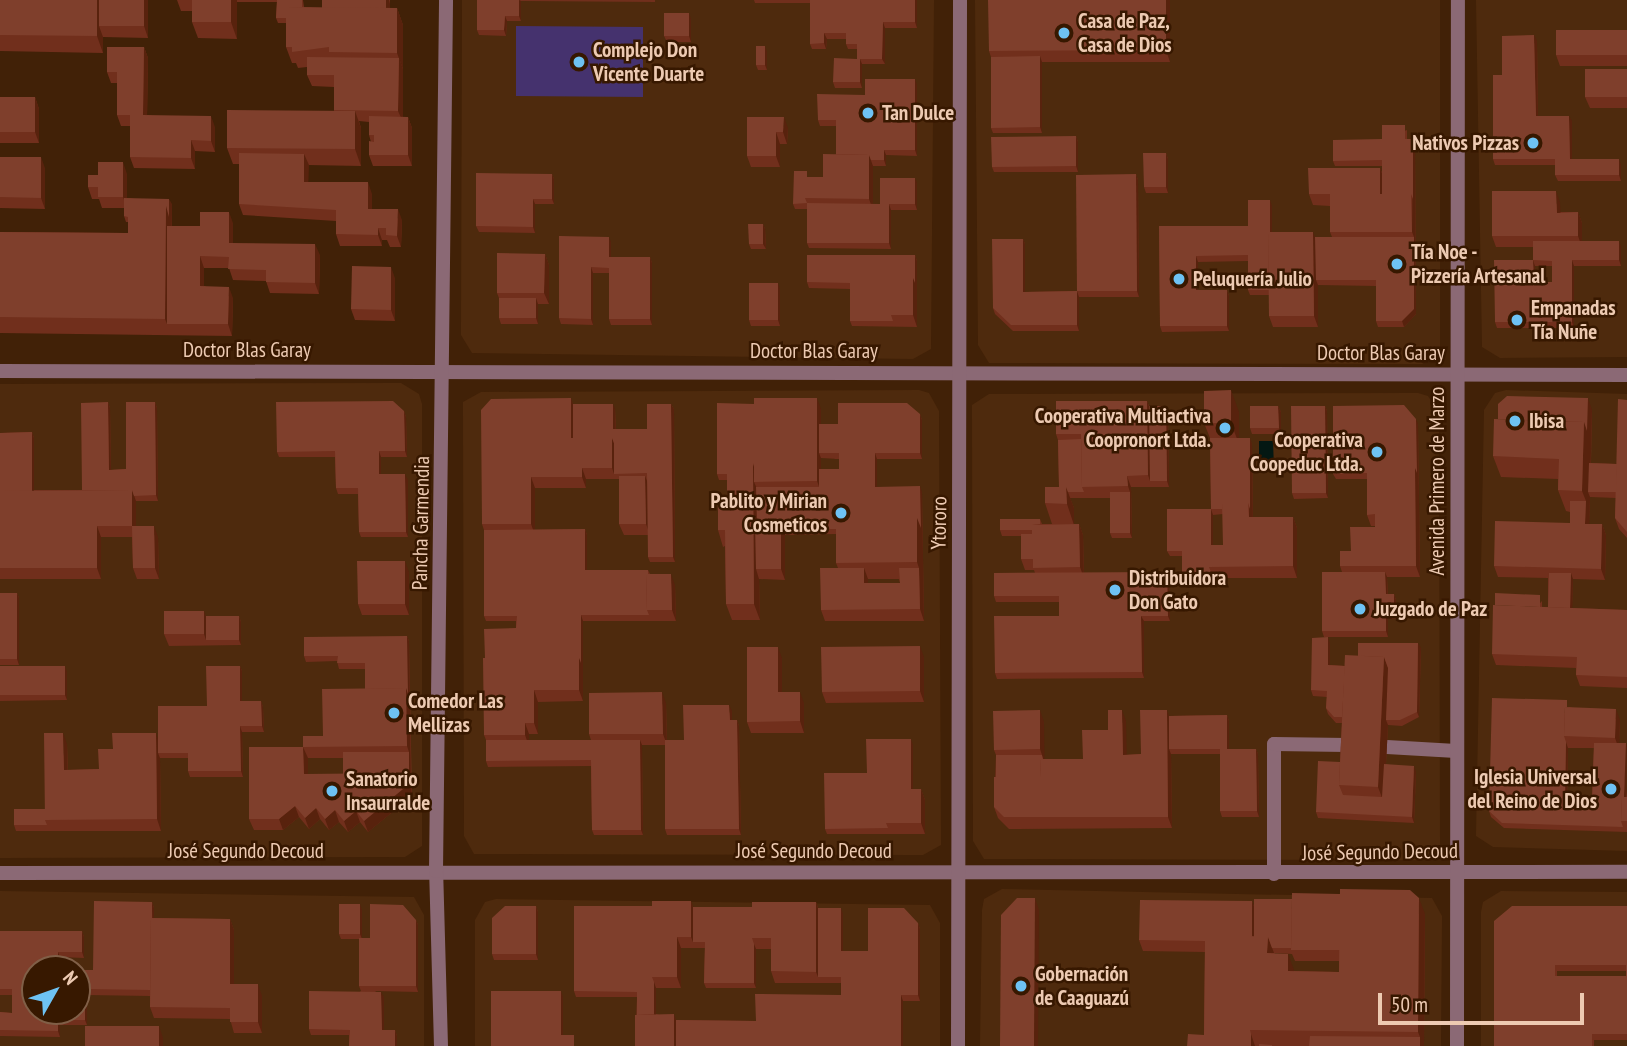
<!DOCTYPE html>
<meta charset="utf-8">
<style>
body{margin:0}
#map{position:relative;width:1627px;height:1046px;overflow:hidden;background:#412107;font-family:"PT Sans Narrow",sans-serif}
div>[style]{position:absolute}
.built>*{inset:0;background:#4e2a0d}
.green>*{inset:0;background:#45326e}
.water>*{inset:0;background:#041813}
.service>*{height:14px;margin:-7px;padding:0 7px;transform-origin:7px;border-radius:7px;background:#8b6975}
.minor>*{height:14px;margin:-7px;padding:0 7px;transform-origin:7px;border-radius:7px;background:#8b6975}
.wall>*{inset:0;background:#712f1c}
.shaded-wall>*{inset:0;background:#58220d}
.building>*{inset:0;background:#7f3f2c}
.dots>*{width:19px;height:19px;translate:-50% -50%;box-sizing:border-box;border:4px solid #371800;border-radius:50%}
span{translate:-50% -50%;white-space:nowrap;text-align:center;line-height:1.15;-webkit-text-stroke:5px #371800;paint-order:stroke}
.poi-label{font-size:21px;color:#edcab2;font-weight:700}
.left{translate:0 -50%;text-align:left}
.right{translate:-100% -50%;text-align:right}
.street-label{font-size:21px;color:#edcab2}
.north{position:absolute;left:21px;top:955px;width:70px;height:70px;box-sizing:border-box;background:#371800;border:2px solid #805f47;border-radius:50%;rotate:50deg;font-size:19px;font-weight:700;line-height:28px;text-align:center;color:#edcab2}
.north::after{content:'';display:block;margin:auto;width:24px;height:32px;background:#6ec2f3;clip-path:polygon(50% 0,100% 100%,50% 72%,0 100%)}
.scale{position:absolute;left:1378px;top:993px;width:206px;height:32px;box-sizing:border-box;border:4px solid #edcab2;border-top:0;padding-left:9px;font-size:21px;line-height:24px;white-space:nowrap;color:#edcab2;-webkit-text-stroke:5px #371800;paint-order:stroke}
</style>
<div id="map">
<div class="built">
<i style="clip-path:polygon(462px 0,934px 0,931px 349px,913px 359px,472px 353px,461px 335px)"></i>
<i style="clip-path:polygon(975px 0,1440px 0,1440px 354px,1422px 364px,989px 363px,978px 345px)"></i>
<i style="clip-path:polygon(1476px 0,1627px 0,1627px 357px,1500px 358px,1482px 347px)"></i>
<i style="clip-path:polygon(401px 383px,419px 394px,422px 404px,422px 846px,405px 857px,0 858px,0 384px)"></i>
<i style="clip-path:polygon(919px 390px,929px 393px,939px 411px,941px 845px,923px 855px,474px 854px,464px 836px,463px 402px,481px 392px)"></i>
<i style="clip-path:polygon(1506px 390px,1627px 394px,1627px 851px,1493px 847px,1476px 836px,1484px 410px,1495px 393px)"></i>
<i style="clip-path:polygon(1418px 393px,1428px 396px,1439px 413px,1440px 850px,1422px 860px,984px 859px,973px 841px,972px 405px,989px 394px)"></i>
<i style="clip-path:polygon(1002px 889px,1432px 898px,1442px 916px,1441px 1046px,980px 1046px,982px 910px,984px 899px)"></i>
<i style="clip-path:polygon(evenodd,0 891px,414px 897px,424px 915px,424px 1046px,0 1046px,0 891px,35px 969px,77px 969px,77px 1011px,35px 1011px,35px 969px)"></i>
<i style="clip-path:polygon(1501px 891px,1627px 892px,1627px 1046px,1481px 1046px,1481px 912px,1483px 902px)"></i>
<i style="clip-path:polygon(496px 899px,930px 905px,940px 923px,940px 1046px,475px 1046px,475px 920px,485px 902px)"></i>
</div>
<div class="green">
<i style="clip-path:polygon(516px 26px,643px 27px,643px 97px,516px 96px)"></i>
</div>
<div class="water">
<i style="clip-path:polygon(1259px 441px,1273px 441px,1274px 469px,1259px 469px)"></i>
</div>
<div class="service">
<i style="left:1387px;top:747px;width:69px;rotate:3.3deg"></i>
<i style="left:1274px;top:874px;width:130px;rotate:-90deg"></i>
<i style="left:1274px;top:744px;width:73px;rotate:0.8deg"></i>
</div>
<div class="minor">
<i style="left:0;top:371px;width:1627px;rotate:0.14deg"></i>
<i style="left:0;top:873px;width:1627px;rotate:-0.04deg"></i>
<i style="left:441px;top:1046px;width:175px;rotate:-91.6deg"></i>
<i style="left:436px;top:871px;width:871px;rotate:-89.34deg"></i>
<i style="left:958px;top:1046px;width:1046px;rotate:-89.89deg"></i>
<i style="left:1457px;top:1046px;width:1046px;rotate:-89.95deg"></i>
</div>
<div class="wall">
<i style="clip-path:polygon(0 0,148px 0,148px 38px,103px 37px,103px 53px,0 51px)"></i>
<i style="clip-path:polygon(177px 0,303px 0,304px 7px,322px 8px,322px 0,390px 0,390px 8px,397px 8px,403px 25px,403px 117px,408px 117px,412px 128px,412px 166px,373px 166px,369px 155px,371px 142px,369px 135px,369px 122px,359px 121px,361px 128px,361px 166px,308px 165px,308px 182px,372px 194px,372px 209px,402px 220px,401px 247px,390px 247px,387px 240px,382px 240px,382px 246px,340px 246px,336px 234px,336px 221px,243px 215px,239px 204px,239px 164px,233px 164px,227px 148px,334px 111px,334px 87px,312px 86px,307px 75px,307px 67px,298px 68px,296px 63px,292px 63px,286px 47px,286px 23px,278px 23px,276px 18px,277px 2px,237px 2px,237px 39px,198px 38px,192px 22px,192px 11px,181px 11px)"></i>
<i style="clip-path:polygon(477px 0,655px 0,655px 2px,521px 1px,521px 21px,507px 21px,506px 36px,479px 35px,477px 30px)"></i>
<i style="clip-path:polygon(754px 0,917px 0,917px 28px,885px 28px,885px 64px,862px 64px,862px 88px,835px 88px,833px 82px,857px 59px,857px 49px,848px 49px,846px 44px,846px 39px,827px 39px,826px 49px,812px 49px,810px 44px,810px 3px,755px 3px)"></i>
<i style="clip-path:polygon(1170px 0,1170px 62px,1042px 62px,1042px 133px,993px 133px,991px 128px,991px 57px,989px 51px)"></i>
<i style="clip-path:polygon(691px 19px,691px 42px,667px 42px,664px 36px)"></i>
<i style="clip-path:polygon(1627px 30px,1627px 66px,1560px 66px,1556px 55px)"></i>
<i style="clip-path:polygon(1537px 41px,1538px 116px,1572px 121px,1572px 159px,1621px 165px,1621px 181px,1558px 181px,1555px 175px,1555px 165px,1495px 165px,1493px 159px,1502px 75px)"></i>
<i style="clip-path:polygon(144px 47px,148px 58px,147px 115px,215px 127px,215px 152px,195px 151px,195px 169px,134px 168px,130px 157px,130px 126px,121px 126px,117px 115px,117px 83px,111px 83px,107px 72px)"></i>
<i style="clip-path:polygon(767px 52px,767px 70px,758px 70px,756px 65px)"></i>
<i style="clip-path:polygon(1627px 69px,1627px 108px,1590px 108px,1585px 97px)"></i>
<i style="clip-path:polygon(917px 85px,917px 156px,886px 155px,886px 166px,873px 166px,873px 204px,880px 204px,917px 183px,917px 210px,891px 210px,891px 249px,809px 248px,807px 243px,807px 209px,795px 209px,793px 204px,823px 177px,836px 154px,836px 126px,820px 126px,818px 120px,865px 95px)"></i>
<i style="clip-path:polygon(0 97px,35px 97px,39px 109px,39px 143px,0 143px)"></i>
<i style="clip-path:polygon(747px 117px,788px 128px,787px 144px,780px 144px,780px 167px,751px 167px,747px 156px)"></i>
<i style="clip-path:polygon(1407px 130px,1407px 139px,1415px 145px,1416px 314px,1404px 327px,1378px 327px,1376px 321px,1376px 286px,1318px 285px,1318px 327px,1273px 327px,1269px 316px,1269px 295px,1250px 295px,1248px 290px,1248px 261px,1198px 262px,1198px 290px,1227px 290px,1229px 296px,1229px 331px,1162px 332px,1160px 326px,1159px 226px,1248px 226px,1272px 206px,1272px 232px,1315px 237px,1332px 237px,1330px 232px,1330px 206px,1313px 205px,1309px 194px,1380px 168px,1382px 173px,1382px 166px,1335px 166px,1333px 161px,1382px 139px)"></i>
<i style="clip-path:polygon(1076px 136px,1078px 142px,1078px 172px,994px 172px,992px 167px)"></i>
<i style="clip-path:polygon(1166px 153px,1168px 159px,1168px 193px,1146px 193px,1144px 187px)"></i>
<i style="clip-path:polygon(0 157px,45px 168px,45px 209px,0 208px)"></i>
<i style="clip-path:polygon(127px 174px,127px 198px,172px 204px,172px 226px,200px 226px,233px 223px,233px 243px,320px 255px,319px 294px,270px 293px,266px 281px,233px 280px,229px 268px,204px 268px,204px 286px,233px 298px,232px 336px,0 333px,0 232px,128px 233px,128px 222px,126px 222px,124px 216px,124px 208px,102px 208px,99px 199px,92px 199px,88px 187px)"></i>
<i style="clip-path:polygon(552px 174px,554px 179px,554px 204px,535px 204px,535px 233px,479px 232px,476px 226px)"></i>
<i style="clip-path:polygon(1136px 174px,1138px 180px,1139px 297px,1079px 297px,1079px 331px,1013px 331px,995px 314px,993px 308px,1023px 239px,1025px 244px,1025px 292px,1077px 291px)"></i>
<i style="clip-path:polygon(evenodd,1560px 202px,1560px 212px,1578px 212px,1582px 223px,1582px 241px,1621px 247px,1621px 266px,1574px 266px,1574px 328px,1497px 328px,1495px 322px,1533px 260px,1533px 247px,1496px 247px,1492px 236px,1560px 202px,1535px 266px,1552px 266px,1552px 282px,1536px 282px,1535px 266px)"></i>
<i style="clip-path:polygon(763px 224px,765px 229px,766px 249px,751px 249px,749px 244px)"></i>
<i style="clip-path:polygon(559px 236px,611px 242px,611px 257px,650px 257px,652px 263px,652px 325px,611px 325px,609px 319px,609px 273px,593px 273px,593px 325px,561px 324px,559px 318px)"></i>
<i style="clip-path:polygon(545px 254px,549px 265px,549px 304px,538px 304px,538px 324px,501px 324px,499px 318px,499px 298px,497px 293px)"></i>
<i style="clip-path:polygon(915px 255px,917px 261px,917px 327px,852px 326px,850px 321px,850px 289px,809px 288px,807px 282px)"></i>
<i style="clip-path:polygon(395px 278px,395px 321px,355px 320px,351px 309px)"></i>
<i style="clip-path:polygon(780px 289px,780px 326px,751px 326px,749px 320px)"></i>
<i style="clip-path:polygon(1627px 400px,1627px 538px,1619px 529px,1615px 518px,1616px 498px,1590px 497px,1589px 524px,1602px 524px,1606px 535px,1605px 580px,1573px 579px,1572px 608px,1627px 610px,1627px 688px,1580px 686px,1576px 675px,1576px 668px,1496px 665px,1492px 654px,1542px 601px,1542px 607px,1548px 607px,1548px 578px,1498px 577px,1494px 566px,1570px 523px,1570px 512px,1566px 511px,1558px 490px,1558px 479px,1501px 477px,1493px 456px,1592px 410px,1591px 463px,1617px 464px)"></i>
<i style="clip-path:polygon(1147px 401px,1149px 406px,1168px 412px,1169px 487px,1131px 487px,1132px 538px,1112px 538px,1110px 533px,1110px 498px,1070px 498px,1074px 508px,1074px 524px,1079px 524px,1083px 535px,1084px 573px,1169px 578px,1170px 621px,1144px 621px,1144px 678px,997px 679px,995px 673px,1059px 616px,1059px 602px,996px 602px,994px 596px,1035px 573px,1034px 570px,1025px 570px,1021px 559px,1021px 536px,1002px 536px,1000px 530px,1040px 519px,1042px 524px,1052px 524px,1045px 503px,1059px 487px,1058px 440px,1056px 434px)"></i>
<i style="clip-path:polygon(108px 402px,110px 408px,111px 470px,126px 469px,155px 402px,157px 408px,158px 501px,136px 501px,136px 526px,158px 537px,159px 579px,137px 579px,133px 568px,132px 537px,101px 537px,101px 579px,0 579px,0 433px,32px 432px,34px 438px,34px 490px,82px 490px)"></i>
<i style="clip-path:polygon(573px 404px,615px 409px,616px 429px,647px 429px,671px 404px,674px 409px,675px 562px,650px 562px,648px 557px,648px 535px,624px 535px,619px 524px,619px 479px,586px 479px,586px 488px,535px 488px,535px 530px,585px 529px,587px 535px,587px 570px,648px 570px,650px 574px,675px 585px,676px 621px,583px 621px,583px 701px,538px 702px,538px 734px,529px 734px,529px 740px,591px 740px,589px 734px,666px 703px,667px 740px,684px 740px,732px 711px,732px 720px,737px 720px,739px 726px,741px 835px,667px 835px,665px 829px,665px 745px,642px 745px,643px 835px,594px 835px,592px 830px,591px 766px,488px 767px,486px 761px,486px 740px,484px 735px,485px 658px,516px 628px,516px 621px,486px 621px,484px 616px,484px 530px,482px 524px)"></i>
<i style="clip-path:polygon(1278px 406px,1281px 412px,1281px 434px,1252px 434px,1250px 428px)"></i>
<i style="clip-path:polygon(1325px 406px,1327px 411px,1328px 498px,1294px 499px,1292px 493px)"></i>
<i style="clip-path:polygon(evenodd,821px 409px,821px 424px,838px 424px,920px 414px,922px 420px,922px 459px,877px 459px,877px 487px,922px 492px,924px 621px,825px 621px,821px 610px,838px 568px,836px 563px,836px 534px,785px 535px,785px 580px,759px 579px,760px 620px,732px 620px,726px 604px,725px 546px,723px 547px,718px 530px,727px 504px,727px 480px,719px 480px,717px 474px,821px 409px,821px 458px,839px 459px,839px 469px,821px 469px,821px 458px,821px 409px,868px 579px,899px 579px,900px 583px,868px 583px,868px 579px)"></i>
<i style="clip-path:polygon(404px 411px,406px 417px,407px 457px,381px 457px,381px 474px,408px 480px,408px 537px,361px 537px,359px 532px,358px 494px,338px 494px,336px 488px,335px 457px,279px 457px,277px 452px)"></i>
<i style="clip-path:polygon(evenodd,1239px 412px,1239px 438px,1252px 444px,1253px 517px,1293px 517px,1297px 528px,1297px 578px,1184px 578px,1182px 572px,1182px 556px,1170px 556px,1167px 551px,1211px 509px,1210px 438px,1204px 423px,1239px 412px,1223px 514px,1223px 545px,1213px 545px,1213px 515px,1223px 514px)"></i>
<i style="clip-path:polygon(1418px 424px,1420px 577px,1387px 577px,1388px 594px,1394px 594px,1396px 600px,1396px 619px,1388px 619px,1388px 637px,1324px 637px,1322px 631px,1342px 572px,1340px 566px,1351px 551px,1375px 527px,1375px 526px,1371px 526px,1367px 515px,1367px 479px,1336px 479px,1333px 474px)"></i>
<i style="clip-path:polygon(409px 572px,409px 615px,362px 615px,358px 604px)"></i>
<i style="clip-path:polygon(0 593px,17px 593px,19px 598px,19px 665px,0 665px)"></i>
<i style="clip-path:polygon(206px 616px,239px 616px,241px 622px,241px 645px,169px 646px,164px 634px)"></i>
<i style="clip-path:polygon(evenodd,407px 636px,409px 641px,412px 796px,368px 832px,360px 822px,348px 832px,339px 822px,329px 830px,320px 819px,309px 829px,299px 817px,283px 830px,254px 830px,249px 819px,303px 747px,323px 736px,365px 689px,365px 669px,339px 669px,337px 661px,306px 662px,304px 656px,407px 636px,308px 758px,343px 758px,343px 774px,308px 774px,308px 758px)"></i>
<i style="clip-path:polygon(1330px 643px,1330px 665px,1345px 666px,1358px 656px,1421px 648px,1419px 717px,1402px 726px,1388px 725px,1386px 764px,1416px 772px,1414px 823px,1318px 818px,1316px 812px,1340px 762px,1342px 723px,1336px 723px,1328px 714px,1326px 708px,1327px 697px,1313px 696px,1311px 690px)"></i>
<i style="clip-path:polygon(924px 657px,924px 702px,826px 703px,822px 692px)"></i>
<i style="clip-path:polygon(782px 658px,782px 692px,804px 703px,804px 733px,751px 733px,747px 722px)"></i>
<i style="clip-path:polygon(0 666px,67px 672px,67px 700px,0 701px)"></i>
<i style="clip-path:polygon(240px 666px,242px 671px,242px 701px,261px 701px,263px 707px,264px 732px,242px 732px,243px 777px,190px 777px,188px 771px,188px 758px,160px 758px,161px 831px,16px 831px,14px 825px,45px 809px,67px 744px,68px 770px,99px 769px,113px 749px,158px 739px,207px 706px)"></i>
<i style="clip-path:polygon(evenodd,1569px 707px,1620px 720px,1619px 743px,1627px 797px,1627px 832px,1504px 828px,1491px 817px,1489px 811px,1569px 707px,1568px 748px,1594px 748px,1592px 801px,1567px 800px,1568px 748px)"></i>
<i style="clip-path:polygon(1227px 715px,1229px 721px,1229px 749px,1256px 749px,1258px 754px,1259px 817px,1222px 817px,1220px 811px,1220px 754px,1171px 754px,1172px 828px,1009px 829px,998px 818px,994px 807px,996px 755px,994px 750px,1044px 722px,1044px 759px,1083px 759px,1108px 730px,1126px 721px,1126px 755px,1141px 754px,1169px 716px)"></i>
<i style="clip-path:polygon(913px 745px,913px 789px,921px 789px,925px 800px,925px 834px,827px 834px,825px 829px,867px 773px)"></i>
<i style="clip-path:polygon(evenodd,1252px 901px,1254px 907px,1425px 914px,1424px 1046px,1187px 1046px,1204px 1035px,1205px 952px,1143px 951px,1139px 940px,1252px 901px,1274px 953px,1292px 954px,1295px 961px,1339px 961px,1339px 972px,1294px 971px,1274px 953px)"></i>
<i style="clip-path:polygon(152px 902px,154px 908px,154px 918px,230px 919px,234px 930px,234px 984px,262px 996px,262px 1033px,234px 1033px,230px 1019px,154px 1018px,150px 1007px,150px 996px,87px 995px,87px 1025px,60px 1025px,60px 1037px,0 1036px,0 1012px,12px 1013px,12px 995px,0 995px,0 931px,82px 931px,84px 937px,84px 958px,60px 957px,35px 1011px,80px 990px,93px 970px)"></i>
<i style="clip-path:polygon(evenodd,816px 902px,818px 908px,843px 914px,843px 951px,868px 951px,918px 923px,920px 929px,920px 1001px,903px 1001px,903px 1046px,635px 1046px,637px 997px,576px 997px,574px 991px,693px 907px,752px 907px,816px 902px,681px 948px,705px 948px,704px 983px,706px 988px,756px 988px,756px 949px,771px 949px,771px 971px,775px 983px,841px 983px,841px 995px,756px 1021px,676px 1020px,656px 1014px,656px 988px,681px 988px,681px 948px)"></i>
<i style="clip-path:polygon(536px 906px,538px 912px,538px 960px,494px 960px,492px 954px)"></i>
<i style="clip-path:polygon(evenodd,1627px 906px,1627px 1040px,1594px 1040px,1594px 1046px,1494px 1046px,1494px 921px,1627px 906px,1557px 971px,1626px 971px,1626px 976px,1557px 976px,1557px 971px)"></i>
<i style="clip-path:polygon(362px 910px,362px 938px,370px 938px,416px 920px,418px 925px,418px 992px,375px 991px,384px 997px,384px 1030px,395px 1030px,397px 1036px,349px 1046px,349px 1035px,311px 1035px,309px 1029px,361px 991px,359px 986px,359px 939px,341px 939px,339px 934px)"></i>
</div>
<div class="shaded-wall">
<i style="clip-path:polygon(97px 0,101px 0,99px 26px,103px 37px,103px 53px,97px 36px)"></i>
<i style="clip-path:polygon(144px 0,148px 0,148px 38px,144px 26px)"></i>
<i style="clip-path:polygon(231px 0,237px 0,237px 39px,231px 22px)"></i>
<i style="clip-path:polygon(386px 0,389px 0,390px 4px,390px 25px,386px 13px)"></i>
<i style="clip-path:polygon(519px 0,521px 1px,521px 21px,519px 16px)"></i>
<i style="clip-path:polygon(915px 0,917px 0,917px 28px,915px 22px)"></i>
<i style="clip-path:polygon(1166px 0,1170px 0,1170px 62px,1166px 50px)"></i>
<i style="clip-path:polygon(397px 8px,403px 25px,403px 69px,397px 53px)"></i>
<i style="clip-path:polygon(689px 13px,691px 19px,691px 42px,689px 36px)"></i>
<i style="clip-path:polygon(505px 16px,507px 21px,506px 36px,504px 30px)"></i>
<i style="clip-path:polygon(883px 22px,885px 28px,885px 64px,882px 59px)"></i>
<i style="clip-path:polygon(824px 33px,827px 39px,826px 49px,824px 43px)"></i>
<i style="clip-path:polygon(1534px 35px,1537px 41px,1538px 122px,1536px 116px)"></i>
<i style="clip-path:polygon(765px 46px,767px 52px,767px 70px,765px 65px)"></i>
<i style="clip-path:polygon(144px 47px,148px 58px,147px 126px,143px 115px)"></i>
<i style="clip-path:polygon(1040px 56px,1042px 62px,1042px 133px,1040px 127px)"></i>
<i style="clip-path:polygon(399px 58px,403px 69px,403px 122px,398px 111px)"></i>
<i style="clip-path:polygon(860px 59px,862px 64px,862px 88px,860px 82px)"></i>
<i style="clip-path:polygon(915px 79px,917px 85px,917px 156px,915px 150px)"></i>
<i style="clip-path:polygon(35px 97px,39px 109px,39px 143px,35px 132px)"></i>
<i style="clip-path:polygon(355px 111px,361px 128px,361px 166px,355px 149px)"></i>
<i style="clip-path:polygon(211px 116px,215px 127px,215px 152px,211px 141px)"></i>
<i style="clip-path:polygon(1569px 116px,1572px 121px,1572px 165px,1570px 159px)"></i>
<i style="clip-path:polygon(408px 117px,412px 128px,412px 166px,408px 155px)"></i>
<i style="clip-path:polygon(784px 117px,788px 128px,787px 144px,783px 132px)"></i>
<i style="clip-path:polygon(776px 132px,780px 144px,780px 167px,776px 156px)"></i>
<i style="clip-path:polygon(1076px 136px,1078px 142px,1078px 172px,1076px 166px)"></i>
<i style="clip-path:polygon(1413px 139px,1415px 145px,1416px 314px,1404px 327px,1402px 321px,1414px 237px,1412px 232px)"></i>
<i style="clip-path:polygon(191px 140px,195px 151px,195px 169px,191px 158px)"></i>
<i style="clip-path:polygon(884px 150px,886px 155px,886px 166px,884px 160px)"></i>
<i style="clip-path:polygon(1166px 153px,1168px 159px,1168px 193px,1166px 187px)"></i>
<i style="clip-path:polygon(304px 154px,309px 165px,308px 193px,304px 182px)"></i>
<i style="clip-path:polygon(869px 155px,873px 166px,873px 210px,869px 199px)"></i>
<i style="clip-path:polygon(41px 157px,45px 168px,45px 209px,41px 198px)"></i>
<i style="clip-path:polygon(1619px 159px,1621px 165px,1621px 181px,1619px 175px)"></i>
<i style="clip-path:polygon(123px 162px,127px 174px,127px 208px,123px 197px)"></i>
<i style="clip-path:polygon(1380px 168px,1384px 179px,1384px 199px,1380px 194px)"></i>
<i style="clip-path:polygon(552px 174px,554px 179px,554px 204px,552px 199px)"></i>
<i style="clip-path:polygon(1136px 174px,1138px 180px,1139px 297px,1137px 291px)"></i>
<i style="clip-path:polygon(915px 178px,917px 183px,917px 210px,915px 204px)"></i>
<i style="clip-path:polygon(368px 182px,372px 194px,372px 220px,368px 209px)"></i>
<i style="clip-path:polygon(1556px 191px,1560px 202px,1561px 224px,1557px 213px)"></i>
<i style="clip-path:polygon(169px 199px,172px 204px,171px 324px,167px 324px,165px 319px,166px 206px)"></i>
<i style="clip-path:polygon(533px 199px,535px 204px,535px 233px,533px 227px)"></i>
<i style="clip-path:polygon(1270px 200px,1272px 206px,1272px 295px,1270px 290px)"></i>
<i style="clip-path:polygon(889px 204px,891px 210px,891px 249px,889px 243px)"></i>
<i style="clip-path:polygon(398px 209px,402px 220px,401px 247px,397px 236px)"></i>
<i style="clip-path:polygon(229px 212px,233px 223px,233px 254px,229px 243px)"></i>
<i style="clip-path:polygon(1578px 212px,1582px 223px,1582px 247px,1578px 236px)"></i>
<i style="clip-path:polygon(763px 224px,765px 229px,766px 249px,763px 244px)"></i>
<i style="clip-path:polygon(378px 228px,382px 240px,382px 246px,378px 235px)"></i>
<i style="clip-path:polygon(1313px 232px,1317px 243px,1316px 280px,1318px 285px,1318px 327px,1314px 316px)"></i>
<i style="clip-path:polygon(609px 237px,611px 242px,611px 263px,609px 257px)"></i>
<i style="clip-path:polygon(1023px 239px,1025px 244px,1025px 298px,1023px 292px)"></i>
<i style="clip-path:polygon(1619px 241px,1621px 247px,1621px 266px,1619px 260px)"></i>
<i style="clip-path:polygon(315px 244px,320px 255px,319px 294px,315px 283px)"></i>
<i style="clip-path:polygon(545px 254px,549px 265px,549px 304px,544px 293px)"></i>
<i style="clip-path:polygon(915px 255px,917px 261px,917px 327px,913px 315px,913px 278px)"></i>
<i style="clip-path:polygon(200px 256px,204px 268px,204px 298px,200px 286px)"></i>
<i style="clip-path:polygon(1196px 256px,1198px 262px,1198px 296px,1196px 290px)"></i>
<i style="clip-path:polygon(650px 257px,652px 263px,652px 325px,650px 319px)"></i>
<i style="clip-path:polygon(1533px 260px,1535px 266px,1536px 287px,1534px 282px)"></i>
<i style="clip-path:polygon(1572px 260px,1574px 266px,1574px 328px,1572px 322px)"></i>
<i style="clip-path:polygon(391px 267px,395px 278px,395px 321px,391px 310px)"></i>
<i style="clip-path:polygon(591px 267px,593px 273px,593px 325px,591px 319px)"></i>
<i style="clip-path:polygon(778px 283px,780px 289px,780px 326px,778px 320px)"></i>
<i style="clip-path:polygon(229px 287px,233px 298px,232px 336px,228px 324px)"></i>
<i style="clip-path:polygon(1227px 290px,1229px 296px,1229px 331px,1227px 326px)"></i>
<i style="clip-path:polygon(1077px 291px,1079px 297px,1079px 331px,1077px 325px)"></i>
<i style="clip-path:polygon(536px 298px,538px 304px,538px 324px,536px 318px)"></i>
<i style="clip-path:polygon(1231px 390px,1239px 412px,1239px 444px,1231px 423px)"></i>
<i style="clip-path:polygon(571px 398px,575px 410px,573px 443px,571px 438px)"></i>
<i style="clip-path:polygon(817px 398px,821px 409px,821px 453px,819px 453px,821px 458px,821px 492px,817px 481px)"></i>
<i style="clip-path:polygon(1588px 398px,1592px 410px,1590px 492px,1588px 492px,1590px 497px,1589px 535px,1585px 524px,1586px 501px,1582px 491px,1584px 422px)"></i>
<i style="clip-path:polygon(1147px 401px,1151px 412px,1150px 481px,1148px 475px)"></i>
<i style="clip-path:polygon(108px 402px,110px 408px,111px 475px,109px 470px)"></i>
<i style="clip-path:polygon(155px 402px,157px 408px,158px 501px,156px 495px)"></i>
<i style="clip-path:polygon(613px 404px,615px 409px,616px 434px,613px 429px)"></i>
<i style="clip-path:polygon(671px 404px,674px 409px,675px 562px,673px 557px)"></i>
<i style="clip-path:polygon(1166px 406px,1168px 412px,1169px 487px,1167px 481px)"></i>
<i style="clip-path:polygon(1278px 406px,1281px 412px,1281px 434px,1279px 428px)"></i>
<i style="clip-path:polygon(1325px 406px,1327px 411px,1328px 498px,1326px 493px)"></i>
<i style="clip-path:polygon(404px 411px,406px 417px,407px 457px,405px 451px)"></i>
<i style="clip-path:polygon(920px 414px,922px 420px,922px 459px,920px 453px)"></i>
<i style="clip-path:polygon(1416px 419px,1418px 424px,1420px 577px,1416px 566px,1415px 468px)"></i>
<i style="clip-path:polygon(32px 432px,34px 438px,34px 501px,32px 496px)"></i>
<i style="clip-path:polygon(612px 438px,616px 449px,614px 474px,612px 468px)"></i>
<i style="clip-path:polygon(1250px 438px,1252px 444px,1253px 528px,1249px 517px)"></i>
<i style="clip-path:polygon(379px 451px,381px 457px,381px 480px,379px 474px)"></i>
<i style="clip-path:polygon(875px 453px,877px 459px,877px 492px,875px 487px)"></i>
<i style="clip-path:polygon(753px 463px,757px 474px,754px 482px,759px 493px,756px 569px,759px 579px,760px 620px,754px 604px)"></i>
<i style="clip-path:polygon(582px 468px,586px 479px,586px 488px,582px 477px)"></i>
<i style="clip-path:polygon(405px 474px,408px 480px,408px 537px,406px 532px)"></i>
<i style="clip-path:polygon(645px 476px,650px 488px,650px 535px,646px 524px)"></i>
<i style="clip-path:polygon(1127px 476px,1131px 487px,1132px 538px,1130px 533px,1130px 492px,1128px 486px)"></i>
<i style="clip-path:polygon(531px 477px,535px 488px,535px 535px,531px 524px)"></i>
<i style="clip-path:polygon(920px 486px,922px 492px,924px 621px,920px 609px,919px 568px,917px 562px,917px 518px)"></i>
<i style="clip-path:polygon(1066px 487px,1074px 508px,1074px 525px,1067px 504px)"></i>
<i style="clip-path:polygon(132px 490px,136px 501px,136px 537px,132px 526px)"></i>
<i style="clip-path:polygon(1211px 509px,1213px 515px,1213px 567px,1211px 567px)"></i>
<i style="clip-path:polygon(1293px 517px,1297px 528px,1297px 578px,1293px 566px)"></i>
<i style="clip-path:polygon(781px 523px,785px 534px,785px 580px,781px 569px)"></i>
<i style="clip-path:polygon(1079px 524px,1083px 535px,1084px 578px,1080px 567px)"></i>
<i style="clip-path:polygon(1602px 524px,1606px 535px,1605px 580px,1601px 569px)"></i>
<i style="clip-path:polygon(97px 526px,101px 537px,101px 579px,97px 568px)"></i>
<i style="clip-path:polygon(154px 526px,158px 537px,159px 579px,155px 568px)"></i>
<i style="clip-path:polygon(585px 529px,587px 535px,587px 576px,585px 570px)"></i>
<i style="clip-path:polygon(405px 561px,409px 572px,409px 615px,405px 604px)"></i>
<i style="clip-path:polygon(864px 568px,868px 579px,868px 594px,864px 583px)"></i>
<i style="clip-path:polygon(1167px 572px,1169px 578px,1170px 621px,1168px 616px)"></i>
<i style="clip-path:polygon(1385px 572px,1387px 577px,1388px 600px,1386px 594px)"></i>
<i style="clip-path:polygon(1571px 573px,1573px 579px,1572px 619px,1570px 613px)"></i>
<i style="clip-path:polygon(671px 574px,675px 585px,676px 621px,672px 610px)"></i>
<i style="clip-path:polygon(17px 593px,19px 598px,19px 665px,17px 659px)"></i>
<i style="clip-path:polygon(1394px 594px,1396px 600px,1396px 619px,1394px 613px)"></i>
<i style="clip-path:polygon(204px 611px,208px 622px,206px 640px,204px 634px)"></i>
<i style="clip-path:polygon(1386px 613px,1388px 619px,1388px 637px,1386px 631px)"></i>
<i style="clip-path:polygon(581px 615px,583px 621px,583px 701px,579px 690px,579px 658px)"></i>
<i style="clip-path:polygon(239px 616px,241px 622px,241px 645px,239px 640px)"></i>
<i style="clip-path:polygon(1141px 616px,1144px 621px,1144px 678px,1142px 672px)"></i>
<i style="clip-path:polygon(407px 636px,409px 641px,411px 785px,409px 779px,409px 752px,407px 746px,406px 688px)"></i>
<i style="clip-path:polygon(1328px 637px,1330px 643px,1330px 670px,1328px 665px)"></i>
<i style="clip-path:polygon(1418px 643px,1421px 648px,1419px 717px,1417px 712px)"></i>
<i style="clip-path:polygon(920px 646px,924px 657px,924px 702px,920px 691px)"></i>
<i style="clip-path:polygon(778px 647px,782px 658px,782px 703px,778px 692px)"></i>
<i style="clip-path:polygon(1384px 657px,1390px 673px,1386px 720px,1388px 725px,1384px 803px,1378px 787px)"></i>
<i style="clip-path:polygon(65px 666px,67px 672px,67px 700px,65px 695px)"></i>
<i style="clip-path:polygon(240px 666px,242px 671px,242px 707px,240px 701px)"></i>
<i style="clip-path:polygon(534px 690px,538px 702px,538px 734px,534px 723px)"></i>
<i style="clip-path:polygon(662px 692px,666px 703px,667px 745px,663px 734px)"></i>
<i style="clip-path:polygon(800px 692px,804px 703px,804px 733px,800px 721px)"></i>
<i style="clip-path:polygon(261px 701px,263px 707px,264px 732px,262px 726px)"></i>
<i style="clip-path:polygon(729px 705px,732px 711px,732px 726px,730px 720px)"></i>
<i style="clip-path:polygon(1616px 709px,1620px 720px,1619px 749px,1615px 738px)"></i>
<i style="clip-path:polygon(1040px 710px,1044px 722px,1045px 788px,1042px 755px,1040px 749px)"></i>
<i style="clip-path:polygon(1122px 710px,1126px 721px,1127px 766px,1123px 755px)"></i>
<i style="clip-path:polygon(1167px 710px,1171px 721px,1169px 749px,1171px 754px,1172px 828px,1168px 817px)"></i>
<i style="clip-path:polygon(1227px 715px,1229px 721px,1229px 754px,1227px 749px)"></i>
<i style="clip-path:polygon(737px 720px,739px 726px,741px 835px,739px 829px)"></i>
<i style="clip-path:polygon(525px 723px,529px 734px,529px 746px,525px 735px)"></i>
<i style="clip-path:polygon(240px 726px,242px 732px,243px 777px,241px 771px)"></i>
<i style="clip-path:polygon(63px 733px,67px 744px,68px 781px,64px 770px)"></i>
<i style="clip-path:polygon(156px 733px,160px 744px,158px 753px,160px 758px,161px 831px,157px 819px)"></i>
<i style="clip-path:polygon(911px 739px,913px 745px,913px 801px,911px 795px)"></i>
<i style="clip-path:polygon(640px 740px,642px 745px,643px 835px,641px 830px)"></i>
<i style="clip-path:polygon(1566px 742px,1568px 748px,1567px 806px,1565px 800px)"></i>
<i style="clip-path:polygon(1626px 743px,1627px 747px,1626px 821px,1623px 821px)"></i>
<i style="clip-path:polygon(303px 747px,308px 758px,308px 786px,304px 774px)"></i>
<i style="clip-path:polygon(1256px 749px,1258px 754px,1259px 817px,1257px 811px)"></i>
<i style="clip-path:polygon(1414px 766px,1416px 772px,1414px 823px,1412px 817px)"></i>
<i style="clip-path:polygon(407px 773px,411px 785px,412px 796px,368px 832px,364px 821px)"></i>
<i style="clip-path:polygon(921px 789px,925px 800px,925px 834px,921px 823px)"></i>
<i style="clip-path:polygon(295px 806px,299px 817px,283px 830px,279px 819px)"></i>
<i style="clip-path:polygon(316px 808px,320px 819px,309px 829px,305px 818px)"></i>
<i style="clip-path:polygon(335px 810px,339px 822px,329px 830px,325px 819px)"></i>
<i style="clip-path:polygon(356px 811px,360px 822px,348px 832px,344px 821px)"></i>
<i style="clip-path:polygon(1035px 898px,1039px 910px,1038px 1046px,1034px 1046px)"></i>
<i style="clip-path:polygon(1419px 898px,1425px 914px,1424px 1046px,1420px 1046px,1420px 1037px,1418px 1032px)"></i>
<i style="clip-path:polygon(691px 901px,695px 912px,693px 942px,691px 937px)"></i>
<i style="clip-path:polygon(1252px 901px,1256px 912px,1251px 1030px)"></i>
<i style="clip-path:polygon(152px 902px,154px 908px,154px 996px)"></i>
<i style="clip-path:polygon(816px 902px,820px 913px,818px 977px,816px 972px)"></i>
<i style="clip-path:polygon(360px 904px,362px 910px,362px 939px,360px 934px)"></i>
<i style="clip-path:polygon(536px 906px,538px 912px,538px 960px,536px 954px)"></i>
<i style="clip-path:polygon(841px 908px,843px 914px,843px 956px,841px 951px)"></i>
<i style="clip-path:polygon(230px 919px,234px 930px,234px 995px,230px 984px)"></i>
<i style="clip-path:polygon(416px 920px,418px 925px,418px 992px,416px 986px)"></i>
<i style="clip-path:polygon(918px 923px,920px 929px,920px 1001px,918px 995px)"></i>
<i style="clip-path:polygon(82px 931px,84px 937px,84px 958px,82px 952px)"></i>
<i style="clip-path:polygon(677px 937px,681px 948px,681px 988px,677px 977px)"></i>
<i style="clip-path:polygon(1268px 937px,1274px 953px,1267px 953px)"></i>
<i style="clip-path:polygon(754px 944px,756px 949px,756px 988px,754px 983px)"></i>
<i style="clip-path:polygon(58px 952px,60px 957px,60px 969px,58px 969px)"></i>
<i style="clip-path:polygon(1288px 954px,1294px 970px,1294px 987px,1288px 971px)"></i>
<i style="clip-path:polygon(654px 982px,656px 988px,656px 1026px,654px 1020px)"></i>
<i style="clip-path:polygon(258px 984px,262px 996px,262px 1033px,258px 1022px)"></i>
<i style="clip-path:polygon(85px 989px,87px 995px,87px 1025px,85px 1020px)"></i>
<i style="clip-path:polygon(561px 991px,563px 997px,563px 1041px,561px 1035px)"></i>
<i style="clip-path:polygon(381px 992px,384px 997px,384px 1036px,382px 1030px)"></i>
<i style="clip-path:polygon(901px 995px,903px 1001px,903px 1046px,901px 1046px)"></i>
<i style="clip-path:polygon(674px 1014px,678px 1026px,678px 1046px,674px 1046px)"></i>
<i style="clip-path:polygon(58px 1020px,60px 1025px,60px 1037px,58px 1031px)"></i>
<i style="clip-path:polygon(159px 1026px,163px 1038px,163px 1046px,159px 1046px)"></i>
<i style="clip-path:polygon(395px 1030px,397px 1036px,397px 1046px,395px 1046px)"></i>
<i style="clip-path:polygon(1251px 1034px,1255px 1046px,1251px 1046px)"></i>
</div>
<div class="building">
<i style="clip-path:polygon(0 0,97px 0,97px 36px,0 35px)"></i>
<i style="clip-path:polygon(99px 0,144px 0,144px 26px,99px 26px)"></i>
<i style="clip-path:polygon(192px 0,231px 0,231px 22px,192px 22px)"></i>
<i style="clip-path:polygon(277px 0,302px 0,302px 7px,286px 7px,286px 18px,276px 18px)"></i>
<i style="clip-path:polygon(322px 0,386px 0,386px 8px,322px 8px)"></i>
<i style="clip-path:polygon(477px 0,519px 0,519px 16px,505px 16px,504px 30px,477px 30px)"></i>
<i style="clip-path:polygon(810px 0,915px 0,915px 22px,883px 22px,882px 59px,860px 59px,860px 82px,833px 82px,834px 58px,857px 59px,857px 44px,846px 44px,846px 33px,824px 33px,824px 43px,810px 44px)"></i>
<i style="clip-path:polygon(988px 0,1166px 0,1166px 50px,989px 51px)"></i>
<i style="clip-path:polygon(286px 7px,397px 8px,397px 53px,329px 52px,329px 47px,292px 52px,292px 47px,286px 47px)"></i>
<i style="clip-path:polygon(664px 13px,689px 13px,689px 36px,664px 36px)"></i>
<i style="clip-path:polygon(1556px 30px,1627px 30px,1627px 55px,1556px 55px)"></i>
<i style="clip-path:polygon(1534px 35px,1536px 116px,1569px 116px,1570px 159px,1619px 159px,1619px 175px,1555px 175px,1555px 159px,1493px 159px,1493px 75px,1502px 75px,1502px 36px)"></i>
<i style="clip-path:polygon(756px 46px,765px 46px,765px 65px,756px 65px)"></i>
<i style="clip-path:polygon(107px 47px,144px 47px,143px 115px,211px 116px,211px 141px,191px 140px,191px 158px,130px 157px,130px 115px,117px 115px,117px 72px,107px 72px)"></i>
<i style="clip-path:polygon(1040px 56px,1040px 127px,991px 128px,991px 57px)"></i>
<i style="clip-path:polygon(307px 57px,399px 58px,398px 111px,334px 110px,334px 75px,307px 75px)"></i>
<i style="clip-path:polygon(1585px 69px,1627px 69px,1627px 97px,1585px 97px)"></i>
<i style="clip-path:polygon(865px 79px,915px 79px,915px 150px,884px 150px,884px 160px,871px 160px,869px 155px,836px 154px,836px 120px,818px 120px,817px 94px,865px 95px)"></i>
<i style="clip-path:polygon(0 97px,35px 97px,35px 132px,0 132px)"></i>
<i style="clip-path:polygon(227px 110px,355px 111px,355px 149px,227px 148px)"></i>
<i style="clip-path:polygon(369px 116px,408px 117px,408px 155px,369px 155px,369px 141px,374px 142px,374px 135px,369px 135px)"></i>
<i style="clip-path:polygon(747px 117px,784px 117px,783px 132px,776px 132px,776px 156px,747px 156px)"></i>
<i style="clip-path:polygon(1382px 125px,1405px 125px,1405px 139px,1413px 139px,1413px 199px,1411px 194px,1382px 194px,1382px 160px,1333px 161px,1333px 140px,1382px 139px)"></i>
<i style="clip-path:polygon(1076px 136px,1076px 166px,992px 167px,991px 137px)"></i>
<i style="clip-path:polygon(239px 153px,304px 154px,304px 182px,368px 182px,368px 209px,398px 209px,397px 236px,386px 235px,386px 228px,378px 228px,378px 235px,336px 234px,336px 210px,239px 204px)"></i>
<i style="clip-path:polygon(1143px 153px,1166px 153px,1166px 187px,1144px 187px)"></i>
<i style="clip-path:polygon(823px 154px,869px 155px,869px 199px,805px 198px,805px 177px,823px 177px)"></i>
<i style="clip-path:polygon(0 157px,41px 157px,41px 198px,0 197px)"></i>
<i style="clip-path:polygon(98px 162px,123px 162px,123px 197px,98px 197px,98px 187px,88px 187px,88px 175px,98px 175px)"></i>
<i style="clip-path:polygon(1308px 168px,1380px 168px,1380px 194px,1411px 194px,1412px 232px,1330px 232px,1330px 194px,1309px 194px)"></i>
<i style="clip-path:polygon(794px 171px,807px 171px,807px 177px,805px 177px,805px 198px,807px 203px,793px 204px)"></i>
<i style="clip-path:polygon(476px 173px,552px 174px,552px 199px,533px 199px,533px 227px,476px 226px)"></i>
<i style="clip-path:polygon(1136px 174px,1137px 291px,1077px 291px,1076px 175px)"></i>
<i style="clip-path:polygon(880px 178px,915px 178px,915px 204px,889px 204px,889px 243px,807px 243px,807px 203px,880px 204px)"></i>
<i style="clip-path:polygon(1492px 191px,1556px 191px,1557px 213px,1578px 212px,1578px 236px,1492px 236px)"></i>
<i style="clip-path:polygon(124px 198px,169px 199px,169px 217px,166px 206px,128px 206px,128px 217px,124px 216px)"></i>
<i style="clip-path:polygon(1248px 200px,1270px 200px,1270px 232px,1268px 232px,1269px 290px,1248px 290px,1248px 255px,1196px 256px,1196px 290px,1227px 290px,1227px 326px,1160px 326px,1159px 226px,1248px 226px)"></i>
<i style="clip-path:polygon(128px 206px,166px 206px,165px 319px,0 317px,0 232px,128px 233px)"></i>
<i style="clip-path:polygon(200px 212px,229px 212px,229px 243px,315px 244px,315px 283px,266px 282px,266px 270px,228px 269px,229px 257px,200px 256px,200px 286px,229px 287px,228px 324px,167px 324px,167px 226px,200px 226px)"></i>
<i style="clip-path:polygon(748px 224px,763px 224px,763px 244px,749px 244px)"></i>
<i style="clip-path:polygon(1268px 232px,1313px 232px,1314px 316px,1269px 316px)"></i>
<i style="clip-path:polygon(559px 236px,609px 237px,609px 257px,650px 257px,650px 319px,609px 319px,609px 268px,591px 267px,591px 319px,559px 318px)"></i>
<i style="clip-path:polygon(1315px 237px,1414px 237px,1414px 309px,1402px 321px,1376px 321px,1376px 280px,1316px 280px)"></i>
<i style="clip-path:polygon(992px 239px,1023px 239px,1023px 292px,1077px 291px,1077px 325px,1011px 325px,993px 308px)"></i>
<i style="clip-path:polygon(evenodd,1533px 241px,1619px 241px,1619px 260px,1572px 260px,1572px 322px,1495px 322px,1494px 260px,1533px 260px,1533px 241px,1533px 260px,1552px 261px,1552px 282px,1534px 282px,1533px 260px)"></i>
<i style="clip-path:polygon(497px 253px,545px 254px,544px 293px,497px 293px)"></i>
<i style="clip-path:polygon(807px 255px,915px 255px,915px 283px,913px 278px,891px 278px,891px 315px,893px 321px,850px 321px,850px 283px,807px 282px)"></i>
<i style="clip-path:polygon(352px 266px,391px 267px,391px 310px,351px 309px)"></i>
<i style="clip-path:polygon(891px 278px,913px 278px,913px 315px,891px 315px)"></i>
<i style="clip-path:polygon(749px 283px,778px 283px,778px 320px,749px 320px)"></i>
<i style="clip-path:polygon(499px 298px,536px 298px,536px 318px,499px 318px)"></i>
<i style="clip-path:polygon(1231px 390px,1231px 423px,1204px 423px,1204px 391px)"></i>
<i style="clip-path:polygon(1507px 396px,1588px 398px,1587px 431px,1584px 422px,1498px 419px,1498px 404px)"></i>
<i style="clip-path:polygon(571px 398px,571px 438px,612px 438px,612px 468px,582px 468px,582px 477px,531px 477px,531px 524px,482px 524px,481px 410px,491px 399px)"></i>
<i style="clip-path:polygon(754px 398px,817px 398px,817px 481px,754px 482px)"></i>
<i style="clip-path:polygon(1618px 399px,1627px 400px,1627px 532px,1615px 518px)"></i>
<i style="clip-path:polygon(393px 401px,404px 411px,405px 451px,379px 451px,379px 474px,405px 474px,406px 532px,359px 532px,358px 488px,336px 488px,335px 451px,277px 452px,276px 402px)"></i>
<i style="clip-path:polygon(1056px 401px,1147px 401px,1148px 475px,1127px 476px,1128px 486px,1082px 487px,1081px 434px,1056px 434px)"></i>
<i style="clip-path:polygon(108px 402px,109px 470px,126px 469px,126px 402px,155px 402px,156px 495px,134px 496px,132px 490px,82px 490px,81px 403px)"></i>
<i style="clip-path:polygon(717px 403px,754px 404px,754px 467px,753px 463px,727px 463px,727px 474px,717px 474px)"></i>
<i style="clip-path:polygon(838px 403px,907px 403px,920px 414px,920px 453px,875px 453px,875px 487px,920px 486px,921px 528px,917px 518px,836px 518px,836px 529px,783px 529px,781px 523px,757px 524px,756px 487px,819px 487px,819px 469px,839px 469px,839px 453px,819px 453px,819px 424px,838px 424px)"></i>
<i style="clip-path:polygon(573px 404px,613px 404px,613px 429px,647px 429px,647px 404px,671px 404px,673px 557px,648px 557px,647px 473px,614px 474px,614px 443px,612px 438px,573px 438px)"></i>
<i style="clip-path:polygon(1404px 405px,1416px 419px,1417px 473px,1415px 468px,1367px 468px,1367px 473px,1333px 474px,1333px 406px)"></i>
<i style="clip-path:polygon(1149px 406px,1166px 406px,1167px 481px,1150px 481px)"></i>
<i style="clip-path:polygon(1250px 406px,1278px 406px,1279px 428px,1250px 428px)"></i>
<i style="clip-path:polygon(1291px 406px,1325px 406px,1326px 493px,1292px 493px)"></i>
<i style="clip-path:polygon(1494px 419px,1584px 422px,1582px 491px,1558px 490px,1559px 459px,1493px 456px)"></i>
<i style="clip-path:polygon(32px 432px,32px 491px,0 491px,0 433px)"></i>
<i style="clip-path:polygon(1210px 438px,1250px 438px,1250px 509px,1248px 503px,1222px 503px,1222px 509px,1211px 509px)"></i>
<i style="clip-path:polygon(1081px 439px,1082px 487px,1084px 492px,1068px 492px,1066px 487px,1059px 487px,1058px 440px)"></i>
<i style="clip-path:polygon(727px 463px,753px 463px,754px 604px,726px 604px,725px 530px,718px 530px,718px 504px,727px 504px)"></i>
<i style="clip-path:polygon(1589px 463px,1617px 464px,1616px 492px,1588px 492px)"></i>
<i style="clip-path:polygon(1367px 468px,1415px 468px,1416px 566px,1340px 566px,1340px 551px,1351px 551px,1350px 527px,1375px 527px,1375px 514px,1367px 515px)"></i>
<i style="clip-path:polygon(619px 476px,645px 476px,646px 524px,619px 524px)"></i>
<i style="clip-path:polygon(1045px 487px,1066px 487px,1067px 504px,1045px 503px)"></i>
<i style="clip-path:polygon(132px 490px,132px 526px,154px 526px,155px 568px,133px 568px,132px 526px,97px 526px,97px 568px,0 568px,0 491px)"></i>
<i style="clip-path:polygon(1110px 492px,1130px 492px,1130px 533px,1110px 533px)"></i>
<i style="clip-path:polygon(1570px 501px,1586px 501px,1585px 524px,1602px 524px,1601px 569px,1494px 566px,1495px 521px,1570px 523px)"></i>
<i style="clip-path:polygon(1222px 503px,1248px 503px,1249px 517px,1293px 517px,1293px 566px,1209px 567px,1209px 545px,1223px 545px)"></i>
<i style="clip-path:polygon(1167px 509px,1211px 509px,1211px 545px,1209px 545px,1209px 567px,1211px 572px,1182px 572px,1182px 551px,1167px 551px)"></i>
<i style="clip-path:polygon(836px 518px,917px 518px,917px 562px,836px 563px)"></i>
<i style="clip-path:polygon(1000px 519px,1040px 519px,1040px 524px,1032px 525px,1032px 530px,1000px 530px)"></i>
<i style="clip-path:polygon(781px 523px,781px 569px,756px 569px,755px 524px)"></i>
<i style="clip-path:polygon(1079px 524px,1080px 567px,1033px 568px,1033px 559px,1021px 559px,1021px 534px,1032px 534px,1032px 525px)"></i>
<i style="clip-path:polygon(585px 529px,585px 570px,648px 570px,648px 574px,646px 574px,647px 610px,649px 615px,581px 615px,581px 663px,579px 658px,485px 658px,484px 629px,516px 628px,517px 616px,484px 616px,484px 530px)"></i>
<i style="clip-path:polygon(357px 561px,405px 561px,405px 604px,358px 604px)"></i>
<i style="clip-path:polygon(820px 568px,864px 568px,864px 583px,900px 583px,899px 568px,919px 568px,920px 609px,821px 610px)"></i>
<i style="clip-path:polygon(1167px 572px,1168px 616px,1141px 616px,1142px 672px,995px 673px,994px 616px,1059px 616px,1059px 596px,994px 596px,994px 573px)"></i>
<i style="clip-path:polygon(1322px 572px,1385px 572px,1386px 594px,1394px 594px,1394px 613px,1386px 613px,1386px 631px,1322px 631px)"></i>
<i style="clip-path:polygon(1549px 573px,1571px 573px,1570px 608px,1548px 607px)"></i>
<i style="clip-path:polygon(646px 574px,671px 574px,672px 610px,647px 610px)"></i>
<i style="clip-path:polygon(0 593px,17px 593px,17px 659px,0 659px)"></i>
<i style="clip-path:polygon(1495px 593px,1540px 595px,1540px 607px,1495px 605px)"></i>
<i style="clip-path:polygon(1493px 605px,1627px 610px,1627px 677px,1576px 675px,1577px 657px,1492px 654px)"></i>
<i style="clip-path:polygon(164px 611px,204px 611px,204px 634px,164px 634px)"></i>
<i style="clip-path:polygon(206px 616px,239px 616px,239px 640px,206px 640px)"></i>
<i style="clip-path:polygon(407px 636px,408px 694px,406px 688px,365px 689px,365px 663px,337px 663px,338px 656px,304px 656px,304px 637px)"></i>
<i style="clip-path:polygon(1328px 637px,1328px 665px,1345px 666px,1342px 717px,1334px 717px,1326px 708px,1327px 691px,1311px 690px,1312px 638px)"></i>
<i style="clip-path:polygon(1358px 643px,1418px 643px,1417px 712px,1400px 720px,1386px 720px,1388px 668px,1384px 657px,1358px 656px)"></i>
<i style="clip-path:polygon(920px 646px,920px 691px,822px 692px,821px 647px)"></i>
<i style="clip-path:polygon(747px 647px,778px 647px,778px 692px,800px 692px,800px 721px,747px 722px)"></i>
<i style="clip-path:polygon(1345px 655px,1384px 657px,1378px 787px,1339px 785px)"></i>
<i style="clip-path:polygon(483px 658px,579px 658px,579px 690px,534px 690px,534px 723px,525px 723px,525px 735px,484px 735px)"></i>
<i style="clip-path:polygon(0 666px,65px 666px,65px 695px,0 695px)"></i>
<i style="clip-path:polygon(206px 666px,240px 666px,240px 701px,261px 701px,262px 726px,240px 726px,241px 771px,188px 771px,188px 753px,158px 753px,158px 706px,207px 706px)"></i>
<i style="clip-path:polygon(406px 688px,407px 746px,303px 747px,303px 736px,323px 736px,322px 689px)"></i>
<i style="clip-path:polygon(662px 692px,663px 734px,589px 734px,589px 693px)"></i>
<i style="clip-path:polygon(1492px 698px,1567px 700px,1567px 707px,1565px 707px,1564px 736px,1566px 742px,1565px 800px,1592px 801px,1594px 743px,1626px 743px,1624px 797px,1622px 797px,1621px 821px,1623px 827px,1502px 823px,1489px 811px)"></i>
<i style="clip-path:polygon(683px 705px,729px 705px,730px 720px,737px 720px,739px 829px,665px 829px,665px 740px,684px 740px)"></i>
<i style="clip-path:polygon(1565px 707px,1616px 709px,1615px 738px,1564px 736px)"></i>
<i style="clip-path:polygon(1040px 710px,1040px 749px,994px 750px,993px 711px)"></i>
<i style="clip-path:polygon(1108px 710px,1122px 710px,1123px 755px,1141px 754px,1140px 710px,1167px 710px,1168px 817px,1004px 817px,994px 807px,994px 777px,1041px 777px,1040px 759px,1083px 759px,1082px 730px,1108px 730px)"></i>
<i style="clip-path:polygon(1227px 715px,1227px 749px,1256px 749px,1257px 811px,1220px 811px,1220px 749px,1169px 749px,1169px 716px)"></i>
<i style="clip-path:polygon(44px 733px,63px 733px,64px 770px,99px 769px,98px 749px,113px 749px,112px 733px,156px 733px,157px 819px,45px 820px)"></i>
<i style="clip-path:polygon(866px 739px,911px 739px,911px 789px,886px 789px,886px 823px,888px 828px,825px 829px,824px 773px,867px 773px)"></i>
<i style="clip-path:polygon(486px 740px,640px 740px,641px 830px,592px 830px,591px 760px,486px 761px)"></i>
<i style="clip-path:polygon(249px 747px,303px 747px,304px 774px,407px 773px,408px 785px,364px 821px,356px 811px,344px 821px,335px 810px,325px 819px,316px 808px,305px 818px,295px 806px,279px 819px,249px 819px)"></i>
<i style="clip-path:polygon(343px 752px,409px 752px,409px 779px,407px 773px,343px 774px)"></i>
<i style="clip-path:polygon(996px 755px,1042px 755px,1043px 759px,1040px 759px,1041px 777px,996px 777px)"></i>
<i style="clip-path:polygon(1318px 761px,1340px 762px,1339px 785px,1343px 795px,1382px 797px,1384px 764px,1414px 766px,1412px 817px,1316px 812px)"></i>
<i style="clip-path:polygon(886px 789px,921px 789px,921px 823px,886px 823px)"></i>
<i style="clip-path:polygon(1622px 797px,1627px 797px,1627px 821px,1621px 821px)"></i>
<i style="clip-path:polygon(14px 809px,45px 809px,45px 820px,47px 825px,14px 825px)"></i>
<i style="clip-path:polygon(1340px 889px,1410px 890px,1419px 898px,1418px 1032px,1250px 1030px,1250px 936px,1268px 937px,1267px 953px,1288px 954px,1288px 971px,1339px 972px)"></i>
<i style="clip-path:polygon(1292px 893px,1340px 894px,1340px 950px,1291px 950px)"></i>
<i style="clip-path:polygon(1017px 898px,1035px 898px,1034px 1046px,1000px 1046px,1001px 915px)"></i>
<i style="clip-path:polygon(1254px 899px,1292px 899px,1291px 948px,1272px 948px,1268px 937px,1254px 937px)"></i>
<i style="clip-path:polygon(1140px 900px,1252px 901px,1252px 937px,1250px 936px,1250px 1030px,1251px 1034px,1251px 1046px,1187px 1046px,1188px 1034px,1204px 1035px,1205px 941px,1139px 940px)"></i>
<i style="clip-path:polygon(94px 901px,152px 902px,152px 918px,151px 918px,150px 990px,85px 989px,85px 1020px,58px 1020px,58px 1031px,0 1030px,0 1012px,12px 1013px,12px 989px,0 989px,0 931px,82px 931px,82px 952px,58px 952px,58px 969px,35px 969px,35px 1011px,77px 1011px,77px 990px,80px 990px,80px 970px,93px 970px)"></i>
<i style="clip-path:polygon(652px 901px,691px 901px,691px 937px,677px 937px,677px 977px,652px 977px)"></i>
<i style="clip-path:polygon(752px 902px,816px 902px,816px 972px,771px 971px,771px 938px,752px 938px)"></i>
<i style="clip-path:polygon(339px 904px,360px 904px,360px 934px,339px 934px)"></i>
<i style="clip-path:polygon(370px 904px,403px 905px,416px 920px,416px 986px,359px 986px,359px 938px,370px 938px)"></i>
<i style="clip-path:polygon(505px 906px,536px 906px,536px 954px,492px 954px,492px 918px)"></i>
<i style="clip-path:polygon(574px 906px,652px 906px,652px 977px,654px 982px,654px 1014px,637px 1015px,637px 992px,574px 991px)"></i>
<i style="clip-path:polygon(evenodd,1512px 906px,1627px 906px,1627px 1034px,1592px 1034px,1592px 1046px,1494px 1046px,1494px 921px,1512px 906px,1555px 965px,1626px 965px,1626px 976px,1555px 976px,1555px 965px)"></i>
<i style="clip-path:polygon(693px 907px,752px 907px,752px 938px,754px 944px,754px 983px,704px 983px,705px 942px,693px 942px)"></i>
<i style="clip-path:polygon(818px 908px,841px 908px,841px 951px,868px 951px,868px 908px,904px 908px,918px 923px,918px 995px,901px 995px,901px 1046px,676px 1046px,676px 1020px,756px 1021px,755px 994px,841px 995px,841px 977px,818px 977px)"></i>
<i style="clip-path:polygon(151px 918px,230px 919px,230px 984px,258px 984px,258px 1022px,230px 1022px,230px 1008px,150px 1007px)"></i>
<i style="clip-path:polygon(309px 991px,381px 992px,382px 1030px,395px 1030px,395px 1046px,401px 1046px,309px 1046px,349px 1046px,350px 1030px,309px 1029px)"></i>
<i style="clip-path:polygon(491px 991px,561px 991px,561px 1035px,574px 1035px,574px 1046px,491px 1046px)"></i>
<i style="clip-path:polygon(674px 1014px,674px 1046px,635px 1046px,635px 1015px)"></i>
<i style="clip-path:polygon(85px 1026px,159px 1026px,159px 1046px,85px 1046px)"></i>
<i style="clip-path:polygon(1310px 1036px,1420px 1037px,1420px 1046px,1309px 1046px)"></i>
<i style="clip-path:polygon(1259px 1044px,1272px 1045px,1272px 1046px,1259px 1046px)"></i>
</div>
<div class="dots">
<i style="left:1064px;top:33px;background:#6ec2f3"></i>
<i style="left:579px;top:62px;background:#6ec2f3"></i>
<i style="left:868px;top:113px;background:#6ec2f3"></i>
<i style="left:1533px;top:143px;background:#6ec2f3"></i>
<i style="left:1397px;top:264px;background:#6ec2f3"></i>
<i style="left:1179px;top:279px;background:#6ec2f3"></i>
<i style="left:1517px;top:320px;background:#6ec2f3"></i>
<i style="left:1515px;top:421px;background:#6ec2f3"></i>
<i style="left:1225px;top:428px;background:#6ec2f3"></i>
<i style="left:1377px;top:452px;background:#6ec2f3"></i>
<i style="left:841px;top:513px;background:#6ec2f3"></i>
<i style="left:1115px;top:590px;background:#6ec2f3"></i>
<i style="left:1360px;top:609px;background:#6ec2f3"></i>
<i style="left:394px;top:713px;background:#6ec2f3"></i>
<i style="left:1611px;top:789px;background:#6ec2f3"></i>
<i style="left:332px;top:791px;background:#6ec2f3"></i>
<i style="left:1021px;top:986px;background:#6ec2f3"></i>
</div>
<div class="poi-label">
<span class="left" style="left:1078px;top:33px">Casa de Paz,<br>Casa de Dios</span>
<span class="left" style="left:593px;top:62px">Complejo Don<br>Vicente Duarte</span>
<span class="left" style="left:882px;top:113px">Tan Dulce</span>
<span class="right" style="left:1519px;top:143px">Nativos Pizzas</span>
<span class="left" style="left:1411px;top:264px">Tía Noe -<br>Pizzería Artesanal</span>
<span class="left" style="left:1193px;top:279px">Peluquería Julio</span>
<span class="left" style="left:1531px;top:320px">Empanadas<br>Tía Nuñe</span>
<span class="right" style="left:1211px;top:428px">Cooperativa Multiactiva<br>Coopronort Ltda.</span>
<span class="left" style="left:1529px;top:421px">Ibisa</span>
<span class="right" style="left:1363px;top:452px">Cooperativa<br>Coopeduc Ltda.</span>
<span class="right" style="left:827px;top:513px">Pablito y Mirian<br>Cosmeticos</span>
<span class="left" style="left:1129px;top:590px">Distribuidora<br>Don Gato</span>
<span class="left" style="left:1374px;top:609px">Juzgado de Paz</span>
<span class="left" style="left:408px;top:713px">Comedor Las<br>Mellizas</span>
<span class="right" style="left:1597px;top:789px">Iglesia Universal<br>del Reino de Dios</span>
<span class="left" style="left:346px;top:791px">Sanatorio<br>Insaurralde</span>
<span class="left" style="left:1035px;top:986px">Gobernación<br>de Caaguazú</span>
</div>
<div class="street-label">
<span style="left:247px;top:350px">Doctor Blas Garay</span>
<span style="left:814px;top:351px">Doctor Blas Garay</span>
<span style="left:1381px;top:353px">Doctor Blas Garay</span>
<span style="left:1437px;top:481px;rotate:-90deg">Avenida Primero de Marzo</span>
<span style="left:421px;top:523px;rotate:-89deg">Pancha Garmendia</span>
<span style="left:939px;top:523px;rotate:-89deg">Ytororo</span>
<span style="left:246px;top:851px">José Segundo Decoud</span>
<span style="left:814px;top:851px">José Segundo Decoud</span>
<span style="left:1380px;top:852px;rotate:-1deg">José Segundo Decoud</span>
</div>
<div class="north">N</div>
<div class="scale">50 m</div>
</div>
